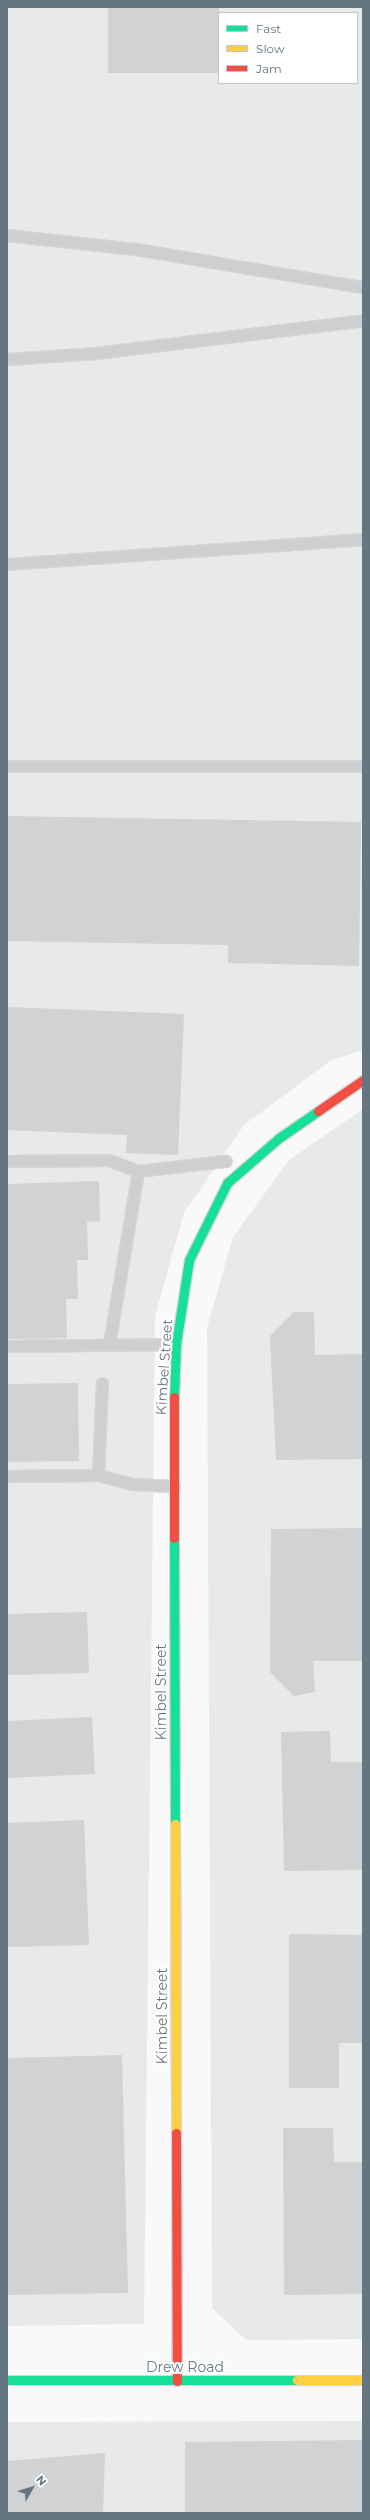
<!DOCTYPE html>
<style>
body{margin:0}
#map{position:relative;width:370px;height:2520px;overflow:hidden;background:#f9f9f9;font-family:Montserrat,sans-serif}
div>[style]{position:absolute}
.built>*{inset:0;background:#e8e9e9}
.building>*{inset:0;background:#d0d2d3}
.roads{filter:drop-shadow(1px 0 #d5d6d7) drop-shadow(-1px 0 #d5d6d7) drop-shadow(0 1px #d5d6d7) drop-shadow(0 -1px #d5d6d7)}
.lane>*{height:11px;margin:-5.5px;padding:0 5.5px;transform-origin:5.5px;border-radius:5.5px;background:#cecfd0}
.fast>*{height:9px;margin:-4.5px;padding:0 4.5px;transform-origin:4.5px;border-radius:4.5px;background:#16e098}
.slow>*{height:9px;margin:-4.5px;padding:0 4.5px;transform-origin:4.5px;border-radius:4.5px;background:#ffcf43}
.jam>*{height:9px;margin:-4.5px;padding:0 4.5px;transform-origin:4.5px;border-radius:4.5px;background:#f24e42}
span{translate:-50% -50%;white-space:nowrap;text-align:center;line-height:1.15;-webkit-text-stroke:4px #fff;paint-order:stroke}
.street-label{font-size:14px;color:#657683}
.frame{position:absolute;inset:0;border:8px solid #657683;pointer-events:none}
.legend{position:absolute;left:218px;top:12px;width:140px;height:72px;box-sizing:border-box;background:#fff;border:1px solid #c1c8cd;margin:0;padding:5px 7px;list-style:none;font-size:12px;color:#657683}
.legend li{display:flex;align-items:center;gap:8px;height:20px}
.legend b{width:20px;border:1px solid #c1c8cd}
.north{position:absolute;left:12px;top:2468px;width:40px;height:40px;-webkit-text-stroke:3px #fff;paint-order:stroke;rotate:51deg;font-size:11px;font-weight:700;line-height:16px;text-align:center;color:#657683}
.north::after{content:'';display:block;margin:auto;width:14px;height:18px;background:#657683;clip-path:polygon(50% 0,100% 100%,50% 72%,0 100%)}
</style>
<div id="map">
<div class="built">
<i style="clip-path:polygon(evenodd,7px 7px,363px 7px,363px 1050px,330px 1061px,244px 1125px,184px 1213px,155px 1316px,144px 2324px,7px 2326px,7px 7px,219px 13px,357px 13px,357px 83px,219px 83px,219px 13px)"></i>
<i style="clip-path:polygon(363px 1109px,363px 2339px,246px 2340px,212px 2308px,207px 1328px,233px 1237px,289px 1160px)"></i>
<i style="clip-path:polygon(363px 2421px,363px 2513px,7px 2513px,7px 2422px)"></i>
</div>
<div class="building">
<i style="clip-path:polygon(108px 7px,219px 7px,219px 73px,108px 73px)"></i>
<i style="clip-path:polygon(7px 816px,361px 822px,359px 966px,228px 963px,228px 945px,7px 941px)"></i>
<i style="clip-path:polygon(7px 1007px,184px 1014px,178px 1155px,126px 1153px,127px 1135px,7px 1130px)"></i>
<i style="clip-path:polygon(99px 1181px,100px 1221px,87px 1222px,88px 1260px,77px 1260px,78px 1299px,66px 1299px,67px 1338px,7px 1339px,7px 1184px)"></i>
<i style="clip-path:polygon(294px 1312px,314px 1312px,315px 1355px,363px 1354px,363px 1459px,276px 1460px,270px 1336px)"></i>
<i style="clip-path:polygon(78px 1383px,79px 1461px,7px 1462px,7px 1384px)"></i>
<i style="clip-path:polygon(363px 1528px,363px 1661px,313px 1661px,315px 1692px,294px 1696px,270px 1672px,271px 1529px)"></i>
<i style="clip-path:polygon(87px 1612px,89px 1673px,7px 1675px,7px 1614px)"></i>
<i style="clip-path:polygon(92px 1717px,95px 1774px,7px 1778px,7px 1721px)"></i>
<i style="clip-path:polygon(330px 1731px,331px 1762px,363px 1762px,363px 1870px,284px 1871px,281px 1732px)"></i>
<i style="clip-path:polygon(84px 1820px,89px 1945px,7px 1947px,7px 1823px)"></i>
<i style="clip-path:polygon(289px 1934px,363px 1935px,363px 2043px,339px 2043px,339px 2088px,289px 2088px)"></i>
<i style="clip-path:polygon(122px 2055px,128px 2293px,7px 2295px,7px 2058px)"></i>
<i style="clip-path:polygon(283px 2128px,333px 2128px,334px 2162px,363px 2162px,363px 2294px,284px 2295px)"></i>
<i style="clip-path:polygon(363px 2440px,363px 2513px,185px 2513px,185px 2442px)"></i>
<i style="clip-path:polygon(105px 2453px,103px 2513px,7px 2513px,7px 2461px)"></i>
</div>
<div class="roads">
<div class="lane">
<i style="left:7px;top:235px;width:129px;rotate:6.2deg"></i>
<i style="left:135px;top:249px;width:231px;rotate:9.5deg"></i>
<i style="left:7px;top:359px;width:89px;rotate:-3.9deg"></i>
<i style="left:96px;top:353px;width:269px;rotate:-7deg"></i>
<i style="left:7px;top:564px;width:357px;rotate:-4deg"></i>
<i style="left:7px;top:766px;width:356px"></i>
<i style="left:7px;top:1161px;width:101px;rotate:-0.6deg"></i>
<i style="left:108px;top:1160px;width:32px;rotate:20deg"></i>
<i style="left:138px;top:1171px;width:176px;rotate:99.5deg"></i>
<i style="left:138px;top:1171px;width:88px;rotate:-6.6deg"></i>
<i style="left:7px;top:1346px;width:169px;rotate:-0.7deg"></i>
<i style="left:98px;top:1475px;width:92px;rotate:-87.5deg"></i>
<i style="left:7px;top:1476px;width:91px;rotate:-0.6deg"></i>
<i style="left:98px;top:1475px;width:35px;rotate:15deg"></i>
<i style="left:132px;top:1484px;width:42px;rotate:2.7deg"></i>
</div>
<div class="fast">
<i style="left:174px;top:1397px;width:53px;rotate:-87.8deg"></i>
<i style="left:176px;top:1344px;width:85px;rotate:-81.2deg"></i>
<i style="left:189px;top:1260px;width:86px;rotate:-63.7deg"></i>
<i style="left:227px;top:1183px;width:69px;rotate:-40.9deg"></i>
<i style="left:279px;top:1138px;width:47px;rotate:-34.7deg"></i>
<i style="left:174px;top:1538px;width:286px;rotate:89.8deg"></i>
<i style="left:7px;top:2380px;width:290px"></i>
</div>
<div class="slow">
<i style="left:175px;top:1824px;width:309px;rotate:89.8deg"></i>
<i style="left:297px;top:2380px;width:66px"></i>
</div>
<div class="jam">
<i style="left:318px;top:1111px;width:55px;rotate:-34.6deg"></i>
<i style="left:174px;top:1397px;width:141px;rotate:90deg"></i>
<i style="left:176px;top:2133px;width:248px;rotate:89.8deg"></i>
</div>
</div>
<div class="street-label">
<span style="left:164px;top:1367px;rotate:-86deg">Kimbel Street</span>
<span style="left:161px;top:1692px;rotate:-90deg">Kimbel Street</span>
<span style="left:162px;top:2016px;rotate:-90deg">Kimbel Street</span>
<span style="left:185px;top:2367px">Drew Road</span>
</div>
<div class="frame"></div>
<ul class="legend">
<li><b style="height:5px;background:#16e098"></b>Fast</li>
<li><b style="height:5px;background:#ffcf43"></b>Slow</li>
<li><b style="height:5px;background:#f24e42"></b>Jam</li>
</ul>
<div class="north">N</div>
</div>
